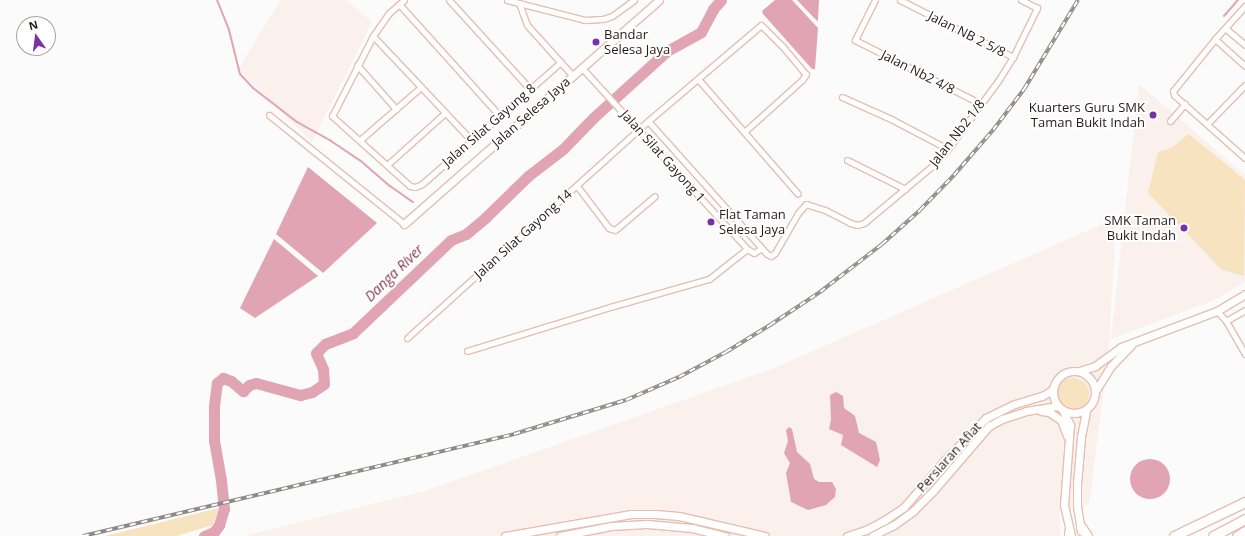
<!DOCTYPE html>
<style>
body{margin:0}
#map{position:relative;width:1245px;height:536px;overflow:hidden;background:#fbfbfb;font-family:"Open Sans",sans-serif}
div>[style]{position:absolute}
.built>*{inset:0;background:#faf0ec}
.green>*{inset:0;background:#f8e3c1}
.round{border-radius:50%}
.water>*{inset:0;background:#e0a4b2}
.stream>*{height:2px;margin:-1px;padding:0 1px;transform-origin:1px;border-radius:1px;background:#e0a4b2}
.river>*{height:11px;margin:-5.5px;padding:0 5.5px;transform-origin:5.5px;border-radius:5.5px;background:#e0a4b2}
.roads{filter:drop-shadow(1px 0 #e5bfb1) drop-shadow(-1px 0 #e5bfb1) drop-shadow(0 1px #e5bfb1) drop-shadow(0 -1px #e5bfb1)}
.street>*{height:5px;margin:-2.5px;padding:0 2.5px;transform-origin:2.5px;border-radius:2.5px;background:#fff}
.secondary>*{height:7px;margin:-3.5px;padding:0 3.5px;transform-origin:3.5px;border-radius:3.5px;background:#fff}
.secondary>.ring{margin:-3.5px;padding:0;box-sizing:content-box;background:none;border:7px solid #fff;border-radius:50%}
.highway>*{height:9px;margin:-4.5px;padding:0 4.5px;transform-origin:4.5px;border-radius:4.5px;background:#fff}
.rail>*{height:3.5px;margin-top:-1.75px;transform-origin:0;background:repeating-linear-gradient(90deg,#fff 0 6px,#908987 0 12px);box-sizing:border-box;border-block:1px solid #908987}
.dots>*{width:11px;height:11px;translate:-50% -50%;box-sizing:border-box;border:2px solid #fff;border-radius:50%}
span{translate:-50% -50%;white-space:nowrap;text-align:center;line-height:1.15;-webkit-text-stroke:4px #fff;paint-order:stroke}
.street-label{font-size:13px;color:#261914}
.poi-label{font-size:13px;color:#261914}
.left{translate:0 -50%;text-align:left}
.right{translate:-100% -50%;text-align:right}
.water-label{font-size:14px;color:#81384d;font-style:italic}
.north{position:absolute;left:16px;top:16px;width:40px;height:40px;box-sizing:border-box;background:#fff;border:1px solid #a8a3a1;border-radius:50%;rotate:346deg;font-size:11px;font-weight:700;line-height:16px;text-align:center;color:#261914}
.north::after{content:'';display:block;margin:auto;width:14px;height:18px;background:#7632a6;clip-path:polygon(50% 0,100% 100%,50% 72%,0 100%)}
</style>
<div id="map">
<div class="built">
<i style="clip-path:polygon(281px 0,346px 0,372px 22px,312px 142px,238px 69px)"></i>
<i style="clip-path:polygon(1139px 84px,1245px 175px,1245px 281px,1217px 299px,1111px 339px)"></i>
<i style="clip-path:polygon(1116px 218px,1109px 348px,1089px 504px,1060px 512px,1060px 536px,244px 536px,425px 491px,772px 369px)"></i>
</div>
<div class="green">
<i style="clip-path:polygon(1189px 134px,1245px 180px,1244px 276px,1222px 270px,1148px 193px,1158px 152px,1171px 148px)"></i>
<i class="round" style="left:1057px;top:378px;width:32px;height:32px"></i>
<i style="clip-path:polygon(219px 508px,213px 525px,177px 536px,105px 536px)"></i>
</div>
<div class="water">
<i style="clip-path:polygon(775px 0,792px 0,818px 28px,815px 69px,812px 69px,763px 14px,762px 11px)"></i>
<i style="clip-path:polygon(797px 0,819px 0,818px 20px,817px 21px)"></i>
<i style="clip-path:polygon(308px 167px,377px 223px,323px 273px,276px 234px)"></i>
<i style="clip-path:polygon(274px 239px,318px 276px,255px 318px,240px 308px)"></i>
<i style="clip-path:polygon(836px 392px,843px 396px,844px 408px,855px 416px,859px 433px,876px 442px,880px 460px,877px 467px,841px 445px,843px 435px,829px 429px,831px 420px,830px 395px)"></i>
<i style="clip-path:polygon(789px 427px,792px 429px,797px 452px,810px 464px,814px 479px,819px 482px,832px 482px,836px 489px,835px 497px,826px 505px,808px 510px,791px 502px,786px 473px,790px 463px,784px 453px,788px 441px,786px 430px)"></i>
<i class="round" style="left:1130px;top:459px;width:40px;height:40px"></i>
</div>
<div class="stream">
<i style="left:217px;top:0;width:32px;rotate:68deg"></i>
<i style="left:229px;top:30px;width:45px;rotate:76deg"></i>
<i style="left:240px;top:74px;width:19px;rotate:47deg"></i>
<i style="left:253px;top:88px;width:56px;rotate:37.7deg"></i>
<i style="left:297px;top:122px;width:39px;rotate:29deg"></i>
<i style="left:331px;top:141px;width:37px;rotate:34deg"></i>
<i style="left:362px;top:162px;width:37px;rotate:41deg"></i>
<i style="left:390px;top:186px;width:28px;rotate:35deg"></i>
<i style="left:1224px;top:16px;width:21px;rotate:-49deg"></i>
<i style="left:1226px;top:46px;width:25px;rotate:42deg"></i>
</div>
<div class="river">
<i style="left:204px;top:536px;width:11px;rotate:-22deg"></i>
<i style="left:214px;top:532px;width:9px;rotate:-54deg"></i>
<i style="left:219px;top:525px;width:17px;rotate:-73deg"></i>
<i style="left:224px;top:509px;width:29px;rotate:-96deg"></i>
<i style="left:221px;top:480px;width:40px;rotate:-100deg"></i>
<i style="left:214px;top:441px;width:35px;rotate:-90deg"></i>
<i style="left:214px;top:406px;width:23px;rotate:-83deg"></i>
<i style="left:217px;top:383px;width:8px;rotate:-40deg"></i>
<i style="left:223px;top:378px;width:9px;rotate:21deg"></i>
<i style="left:231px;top:381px;width:16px;rotate:40deg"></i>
<i style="left:243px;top:391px;width:8px;rotate:-45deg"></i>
<i style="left:249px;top:385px;width:7px;rotate:-16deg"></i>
<i style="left:256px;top:383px;width:46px;rotate:15.3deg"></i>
<i style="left:300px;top:395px;width:12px;rotate:-14deg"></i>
<i style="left:312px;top:392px;width:14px;rotate:-34deg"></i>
<i style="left:324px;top:384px;width:15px;rotate:-94deg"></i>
<i style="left:323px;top:369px;width:17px;rotate:-114deg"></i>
<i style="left:316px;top:353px;width:13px;rotate:-45deg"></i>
<i style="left:325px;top:344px;width:30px;rotate:-21deg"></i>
<i style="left:353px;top:333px;width:135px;rotate:-43.5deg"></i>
<i style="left:451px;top:240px;width:16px;rotate:-22deg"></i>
<i style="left:466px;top:234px;width:25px;rotate:-40deg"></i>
<i style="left:485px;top:218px;width:60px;rotate:-44.3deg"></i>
<i style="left:528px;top:176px;width:44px;rotate:-37.6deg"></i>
<i style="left:563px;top:149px;width:43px;rotate:-45.9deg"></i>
<i style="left:593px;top:118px;width:100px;rotate:-42.2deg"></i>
<i style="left:667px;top:51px;width:39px;rotate:-29deg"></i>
<i style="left:701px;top:32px;width:26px;rotate:-62deg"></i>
<i style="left:713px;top:9px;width:12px;rotate:-48deg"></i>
</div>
<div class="roads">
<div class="street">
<i style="left:404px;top:0;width:20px;rotate:139deg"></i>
<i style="left:389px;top:13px;width:28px;rotate:125deg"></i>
<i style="left:373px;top:36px;width:90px;rotate:117.1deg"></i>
<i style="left:332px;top:116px;width:105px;rotate:41.9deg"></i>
<i style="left:410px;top:186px;width:5px;rotate:11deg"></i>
<i style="left:415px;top:187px;width:8px;rotate:-23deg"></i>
<i style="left:422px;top:184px;width:185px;rotate:-41.3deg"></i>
<i style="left:449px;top:0;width:120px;rotate:47.7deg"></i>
<i style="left:507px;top:0;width:81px;rotate:14.4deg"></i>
<i style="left:585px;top:20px;width:18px;rotate:-3deg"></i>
<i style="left:603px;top:19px;width:9px;rotate:-18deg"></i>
<i style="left:612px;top:16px;width:27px;rotate:-36deg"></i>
<i style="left:875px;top:0;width:45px;rotate:116.6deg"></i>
<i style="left:855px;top:40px;width:141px;rotate:26.9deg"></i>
<i style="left:900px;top:0;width:127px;rotate:26.8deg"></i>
<i style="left:519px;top:3px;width:23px;rotate:70deg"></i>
<i style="left:527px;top:25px;width:69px;rotate:48deg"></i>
<i style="left:399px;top:4px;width:149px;rotate:48deg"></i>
<i style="left:1245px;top:6px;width:45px;rotate:132.3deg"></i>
<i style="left:1215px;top:39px;width:67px;rotate:128.9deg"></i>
<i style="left:1173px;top:91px;width:4px;rotate:76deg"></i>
<i style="left:1174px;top:95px;width:95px;rotate:41.6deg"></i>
<i style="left:1225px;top:28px;width:26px;rotate:40deg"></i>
<i style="left:373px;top:36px;width:143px;rotate:46.7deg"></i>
<i style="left:1215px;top:39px;width:40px;rotate:42deg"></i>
<i style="left:357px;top:65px;width:59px;rotate:48.4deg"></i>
<i style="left:582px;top:68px;width:245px;rotate:47.6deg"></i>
<i style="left:747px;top:249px;width:8px;rotate:30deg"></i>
<i style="left:754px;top:253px;width:9px;rotate:-32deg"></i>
<i style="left:698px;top:79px;width:152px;rotate:49deg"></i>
<i style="left:842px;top:97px;width:54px;rotate:24.2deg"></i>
<i style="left:891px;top:119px;width:64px;rotate:27.8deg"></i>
<i style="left:269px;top:115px;width:174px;rotate:38.9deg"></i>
<i style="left:648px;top:121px;width:148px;rotate:-40.3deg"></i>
<i style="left:761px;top:25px;width:31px;rotate:45deg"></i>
<i style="left:783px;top:47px;width:35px;rotate:50deg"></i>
<i style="left:806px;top:74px;width:7px;rotate:124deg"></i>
<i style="left:802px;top:80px;width:78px;rotate:138.1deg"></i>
<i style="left:1170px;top:121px;width:23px;rotate:-49deg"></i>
<i style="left:1208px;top:123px;width:53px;rotate:-45.8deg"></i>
<i style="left:360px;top:140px;width:81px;rotate:-41deg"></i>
<i style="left:847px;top:160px;width:65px;rotate:26.6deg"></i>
<i style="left:387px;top:165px;width:78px;rotate:-41.9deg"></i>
<i style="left:577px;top:186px;width:53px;rotate:52.7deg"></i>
<i style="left:609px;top:228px;width:6px;rotate:18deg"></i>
<i style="left:615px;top:230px;width:52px;rotate:-40.4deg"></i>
<i style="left:1217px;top:311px;width:13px;rotate:48deg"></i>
<i style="left:1226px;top:321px;width:38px;rotate:60deg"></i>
<i style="left:1226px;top:321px;width:22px;rotate:-30deg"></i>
<i style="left:407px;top:338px;width:324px;rotate:-42deg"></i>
<i style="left:648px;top:121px;width:178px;rotate:48.2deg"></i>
<i style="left:767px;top:254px;width:4px;rotate:27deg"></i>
<i style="left:771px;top:256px;width:5px;rotate:-37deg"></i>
<i style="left:775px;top:253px;width:46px;rotate:-60.1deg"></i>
<i style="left:798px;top:213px;width:12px;rotate:-48deg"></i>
<i style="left:806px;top:204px;width:20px;rotate:18deg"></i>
<i style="left:825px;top:210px;width:28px;rotate:27deg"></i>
<i style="left:850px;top:223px;width:7px;rotate:16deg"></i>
<i style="left:857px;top:225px;width:7px;rotate:-16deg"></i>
<i style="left:864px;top:223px;width:87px;rotate:-39.9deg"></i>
<i style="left:931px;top:167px;width:25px;rotate:-47deg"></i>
<i style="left:948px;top:149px;width:84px;rotate:-53.7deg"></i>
<i style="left:998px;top:81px;width:28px;rotate:-58deg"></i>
<i style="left:1013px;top:57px;width:55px;rotate:-63.9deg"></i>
<i style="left:1037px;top:8px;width:18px;rotate:-153deg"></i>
<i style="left:467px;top:351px;width:150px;rotate:-17.1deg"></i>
<i style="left:610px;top:307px;width:103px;rotate:-15.8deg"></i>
<i style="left:709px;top:279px;width:48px;rotate:-38.3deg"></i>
</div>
<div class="secondary">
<i style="left:404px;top:224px;width:339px;rotate:-41.3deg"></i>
<i class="ring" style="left:1053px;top:371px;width:35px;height:35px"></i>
<i style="left:1079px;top:371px;width:17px;rotate:-17deg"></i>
<i style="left:1095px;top:366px;width:32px;rotate:-36deg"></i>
<i style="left:1121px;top:347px;width:103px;rotate:-20.6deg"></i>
<i style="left:1217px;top:311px;width:33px;rotate:-31deg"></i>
<i style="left:1096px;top:390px;width:28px;rotate:-58deg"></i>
<i style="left:1111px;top:366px;width:29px;rotate:-46deg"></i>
<i style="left:1041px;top:411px;width:8px;rotate:7deg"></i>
<i style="left:1049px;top:412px;width:14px;rotate:34deg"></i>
<i style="left:1061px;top:420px;width:17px;rotate:69deg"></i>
<i style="left:1063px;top:411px;width:16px;rotate:63deg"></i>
<i style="left:1070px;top:425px;width:80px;rotate:94.3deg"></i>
<i style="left:1064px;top:505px;width:32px;rotate:77deg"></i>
<i style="left:1081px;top:531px;width:26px;rotate:-99deg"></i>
<i style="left:1077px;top:505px;width:21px;rotate:-90deg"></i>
<i style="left:1077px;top:484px;width:47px;rotate:-85.1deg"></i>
<i style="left:1081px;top:437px;width:26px;rotate:-79deg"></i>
<i style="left:505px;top:536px;width:128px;rotate:-9.9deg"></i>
<i style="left:631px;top:514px;width:24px"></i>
<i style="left:655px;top:514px;width:24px;rotate:5deg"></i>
<i style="left:679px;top:516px;width:88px;rotate:13.1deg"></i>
<i style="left:560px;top:536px;width:52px;rotate:-11.1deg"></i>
<i style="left:611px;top:526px;width:36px;rotate:-3deg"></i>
<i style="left:647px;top:524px;width:45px;rotate:5.1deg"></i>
<i style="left:692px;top:528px;width:34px;rotate:14deg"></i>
<i style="left:847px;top:536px;width:20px;rotate:-18deg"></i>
<i style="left:866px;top:530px;width:21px;rotate:-28deg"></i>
<i style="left:885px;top:520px;width:23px;rotate:-34deg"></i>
<i style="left:904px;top:507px;width:61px;rotate:-49deg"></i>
<i style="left:944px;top:461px;width:60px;rotate:-45.7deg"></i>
<i style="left:986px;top:418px;width:32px;rotate:-26deg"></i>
<i style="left:1015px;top:404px;width:28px;rotate:-17deg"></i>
<i style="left:1042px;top:396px;width:10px;rotate:-29deg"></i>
<i style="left:1051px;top:391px;width:6px;rotate:-59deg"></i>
<i style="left:872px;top:536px;width:25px;rotate:-27deg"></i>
<i style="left:894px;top:525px;width:24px;rotate:-36deg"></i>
<i style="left:913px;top:511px;width:28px;rotate:-45deg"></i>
<i style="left:933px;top:491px;width:86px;rotate:-49.3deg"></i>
<i style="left:989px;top:426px;width:15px;rotate:-28deg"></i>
<i style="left:1002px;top:419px;width:25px;rotate:-18deg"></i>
<i style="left:1026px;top:411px;width:32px;rotate:-9deg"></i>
</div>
<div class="highway">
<i style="left:1081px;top:527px;width:11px;rotate:56deg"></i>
<i style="left:1069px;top:536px;width:4px;rotate:-90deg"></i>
<i style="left:1174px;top:536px;width:79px;rotate:-25.6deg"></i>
<i style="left:1213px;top:536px;width:36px;rotate:-28deg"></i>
<i style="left:1237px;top:536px;width:9px;rotate:-32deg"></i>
</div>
</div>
<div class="rail">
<i style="left:83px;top:536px;width:443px;rotate:-13.3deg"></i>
<i style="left:514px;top:434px;width:117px;rotate:-16.9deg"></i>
<i style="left:626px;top:400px;width:58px;rotate:-23.5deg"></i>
<i style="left:679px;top:377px;width:53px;rotate:-28deg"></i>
<i style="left:726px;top:352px;width:52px;rotate:-31.5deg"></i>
<i style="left:770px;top:325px;width:60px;rotate:-33.4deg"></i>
<i style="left:820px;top:292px;width:78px;rotate:-37.7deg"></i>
<i style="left:882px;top:244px;width:51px;rotate:-41.8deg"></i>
<i style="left:920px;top:210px;width:49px;rotate:-45.8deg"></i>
<i style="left:954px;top:175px;width:60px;rotate:-49.1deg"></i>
<i style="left:993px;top:130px;width:51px;rotate:-52.9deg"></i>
<i style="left:1024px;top:89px;width:104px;rotate:-58.8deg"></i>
</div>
<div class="dots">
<i style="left:596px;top:42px;background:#7632a6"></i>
<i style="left:1153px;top:115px;background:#7632a6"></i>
<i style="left:711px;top:222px;background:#7632a6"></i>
<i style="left:1184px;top:228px;background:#7632a6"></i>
</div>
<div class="street-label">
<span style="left:967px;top:34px;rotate:27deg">Jalan NB 2 5/8</span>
<span style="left:918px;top:72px;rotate:27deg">Jalan Nb2 4/8</span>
<span style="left:531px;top:112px;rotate:-41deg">Jalan Selesa Jaya</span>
<span style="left:489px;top:125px;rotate:-41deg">Jalan Silat Gayung 8</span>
<span style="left:957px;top:133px;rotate:-52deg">Jalan Nb2 1/8</span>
<span style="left:663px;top:156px;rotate:48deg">Jalan Silat Gayong 1</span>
<span style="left:523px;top:234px;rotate:-42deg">Jalan Silat Gayong 14</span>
<span style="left:949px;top:457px;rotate:-48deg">Persiaran Afiat</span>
</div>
<div class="poi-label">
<span class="left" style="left:604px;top:42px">Bandar<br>Selesa Jaya</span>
<span class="right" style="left:1145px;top:115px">Kuarters Guru SMK<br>Taman Bukit Indah</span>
<span class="left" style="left:719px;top:222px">Flat Taman<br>Selesa Jaya</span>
<span class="right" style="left:1176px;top:228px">SMK Taman<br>Bukit Indah</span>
</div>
<div class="water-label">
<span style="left:394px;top:273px;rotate:-44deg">Danga River</span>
</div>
<div class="north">N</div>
</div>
